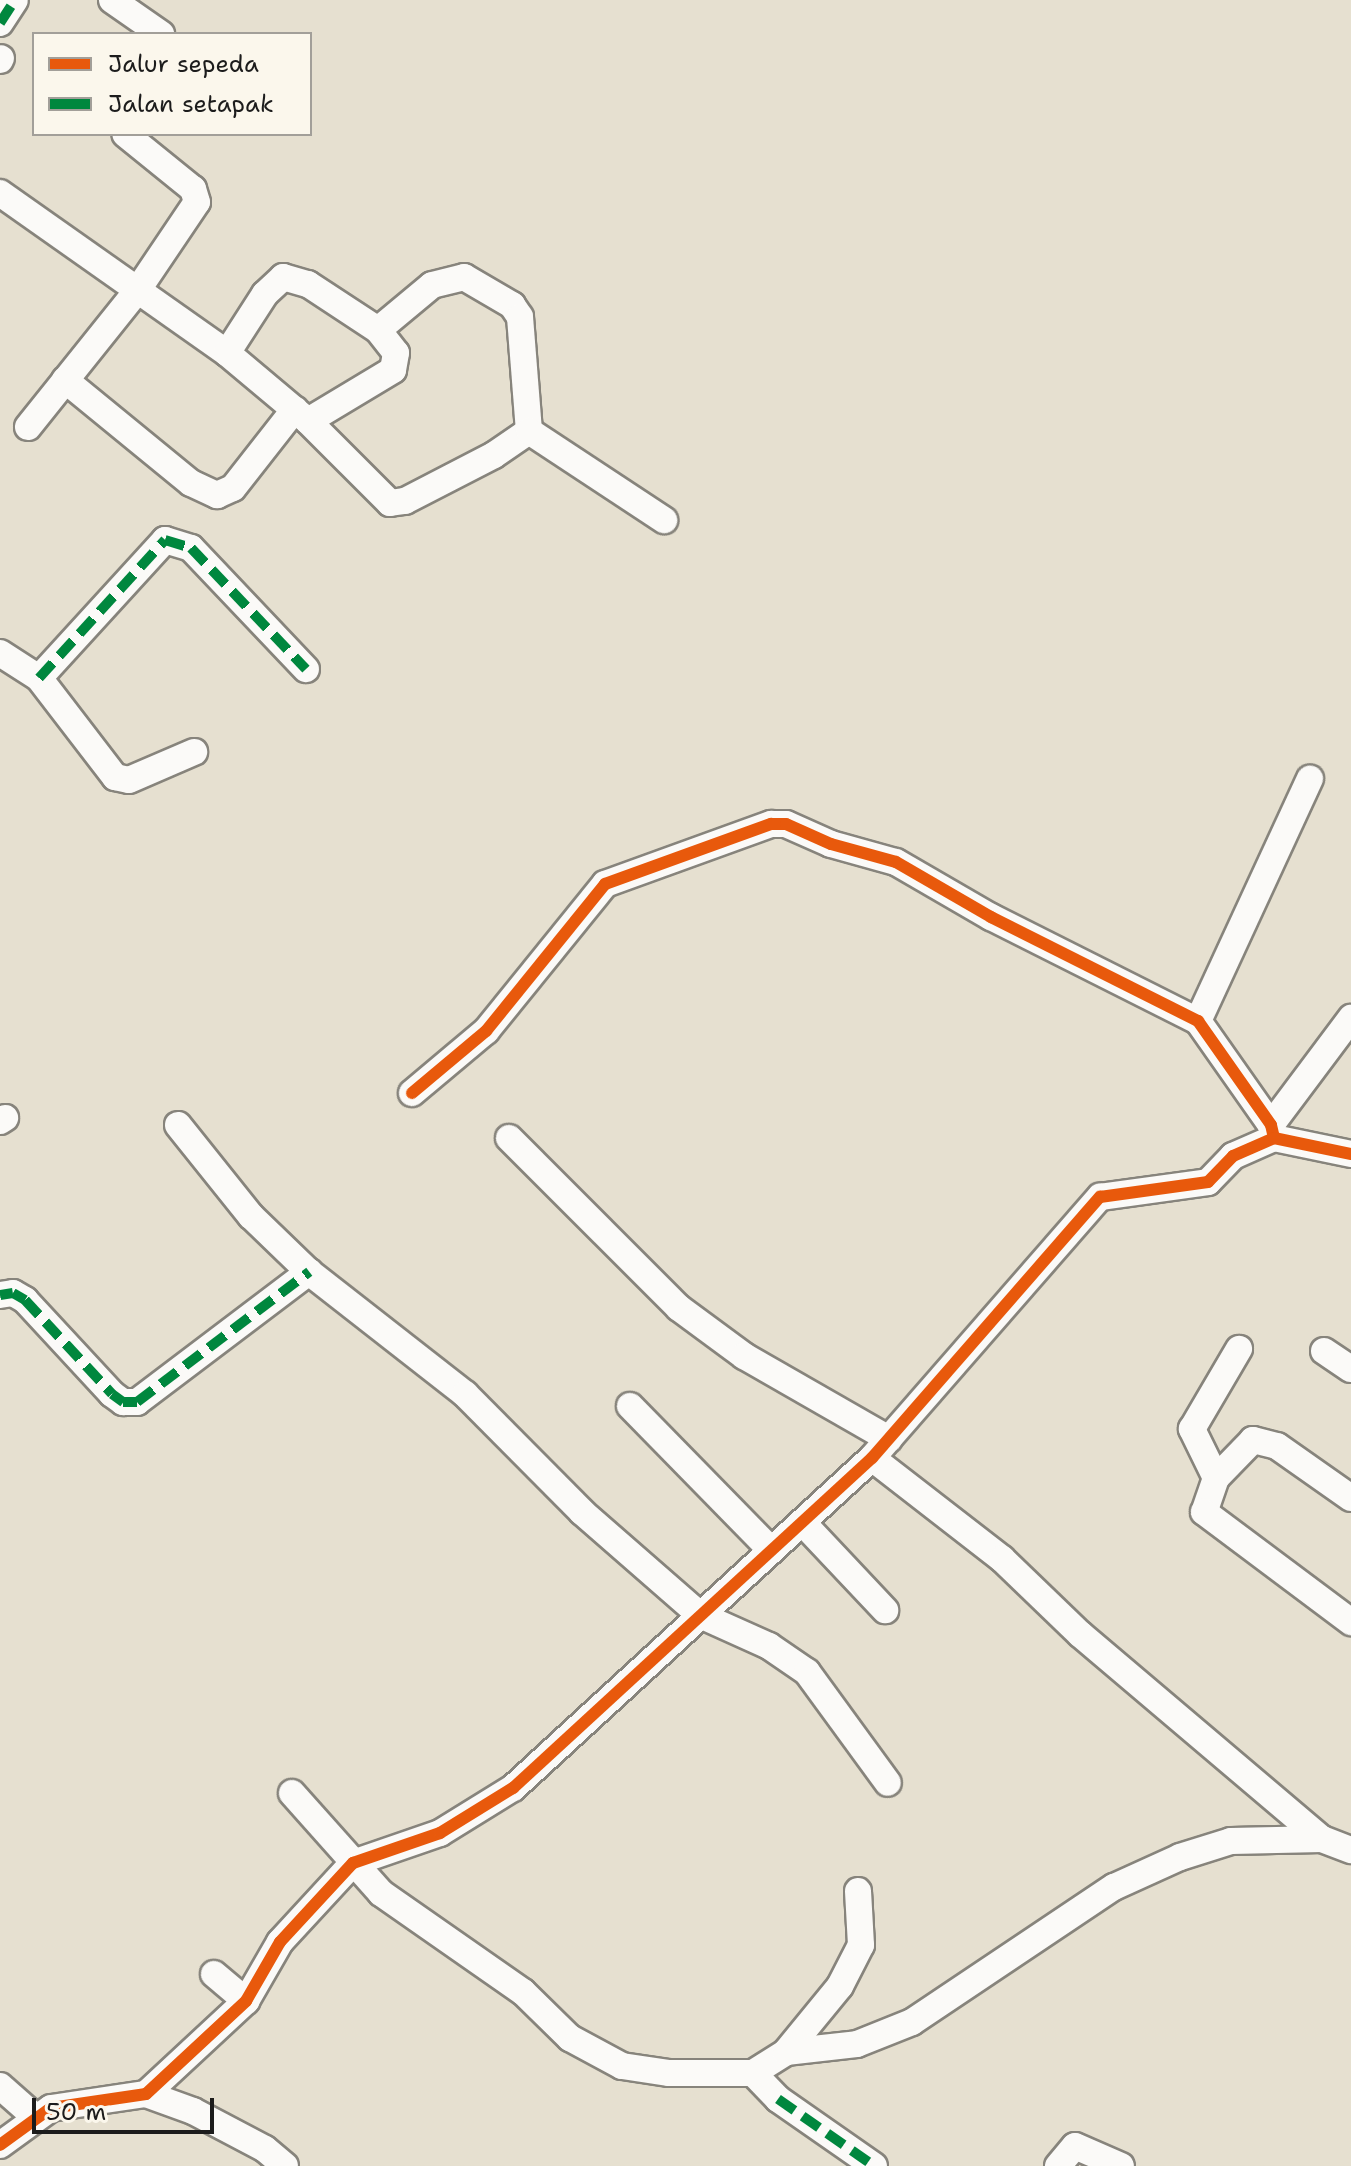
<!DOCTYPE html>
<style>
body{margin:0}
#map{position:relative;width:1351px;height:2166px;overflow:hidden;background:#e6e0d0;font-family:"Shantell Sans",sans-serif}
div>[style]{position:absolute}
.roads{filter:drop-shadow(2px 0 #87847c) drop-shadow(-2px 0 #87847c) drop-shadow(0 2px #87847c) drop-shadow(0 -2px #87847c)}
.minor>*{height:26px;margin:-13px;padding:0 13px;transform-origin:13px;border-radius:13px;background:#fbfaf8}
.quiet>*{height:10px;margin-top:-5px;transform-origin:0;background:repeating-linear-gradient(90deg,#00873e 0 20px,transparent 0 30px)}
.cycleway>*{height:12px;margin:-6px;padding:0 6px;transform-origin:6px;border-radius:6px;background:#e8590c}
span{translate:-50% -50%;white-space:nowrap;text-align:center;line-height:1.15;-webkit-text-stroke:8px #fbf7ec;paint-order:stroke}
.legend{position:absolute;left:32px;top:32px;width:280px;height:104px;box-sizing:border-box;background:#fbf7ec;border:2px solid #a29f99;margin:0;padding:10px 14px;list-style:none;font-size:24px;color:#1c1c1c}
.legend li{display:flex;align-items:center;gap:16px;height:40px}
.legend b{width:40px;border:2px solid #a29f99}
.scale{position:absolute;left:32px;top:2098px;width:182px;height:36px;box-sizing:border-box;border:4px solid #1c1c1c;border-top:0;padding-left:10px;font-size:24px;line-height:28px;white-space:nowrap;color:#1c1c1c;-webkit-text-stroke:6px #fbf7ec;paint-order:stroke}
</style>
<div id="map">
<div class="roads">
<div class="minor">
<i style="left:112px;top:0;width:60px;rotate:34.8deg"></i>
<i style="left:0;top:23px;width:27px;rotate:-57deg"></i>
<i style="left:0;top:60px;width:2px;rotate:-63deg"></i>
<i style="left:0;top:193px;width:278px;rotate:35.2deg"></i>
<i style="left:227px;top:353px;width:106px;rotate:40deg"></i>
<i style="left:308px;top:421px;width:116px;rotate:45deg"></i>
<i style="left:390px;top:503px;width:15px;rotate:-8deg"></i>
<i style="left:405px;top:501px;width:100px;rotate:-27.3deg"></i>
<i style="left:494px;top:455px;width:42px;rotate:-34.4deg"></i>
<i style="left:378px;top:330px;width:70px;rotate:-39.8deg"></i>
<i style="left:432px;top:285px;width:33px;rotate:-14deg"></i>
<i style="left:464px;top:277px;width:56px;rotate:30.3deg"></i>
<i style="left:512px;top:305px;width:14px;rotate:56deg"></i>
<i style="left:520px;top:317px;width:114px;rotate:85.5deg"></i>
<i style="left:227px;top:353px;width:70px;rotate:-57.2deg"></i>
<i style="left:265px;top:294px;width:25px;rotate:-43deg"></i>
<i style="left:283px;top:277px;width:26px;rotate:16deg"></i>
<i style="left:308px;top:284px;width:84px;rotate:33.3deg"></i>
<i style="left:378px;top:330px;width:29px;rotate:52deg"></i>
<i style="left:396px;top:353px;width:17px;rotate:100deg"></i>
<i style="left:393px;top:370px;width:99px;rotate:149deg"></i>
<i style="left:65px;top:380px;width:163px;rotate:39.3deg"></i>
<i style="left:191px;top:483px;width:29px;rotate:25deg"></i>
<i style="left:217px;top:495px;width:17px;rotate:-24deg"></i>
<i style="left:233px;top:488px;width:100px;rotate:-51.9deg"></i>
<i style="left:28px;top:427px;width:174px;rotate:-51.3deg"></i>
<i style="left:137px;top:291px;width:107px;rotate:-56deg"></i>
<i style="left:197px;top:202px;width:14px;rotate:-107deg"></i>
<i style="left:193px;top:189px;width:87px;rotate:-141deg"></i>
<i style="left:529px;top:431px;width:162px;rotate:33.4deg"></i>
<i style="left:0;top:653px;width:46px;rotate:32.7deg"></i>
<i style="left:39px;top:678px;width:125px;rotate:52.5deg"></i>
<i style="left:115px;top:777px;width:14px;rotate:12deg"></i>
<i style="left:129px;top:780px;width:71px;rotate:-23.3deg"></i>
<i style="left:39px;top:678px;width:187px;rotate:-47.6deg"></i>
<i style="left:165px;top:540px;width:27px;rotate:17deg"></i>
<i style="left:191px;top:548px;width:167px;rotate:46.5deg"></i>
<i style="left:1198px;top:1021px;width:267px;rotate:-65.2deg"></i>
<i style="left:412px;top:1093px;width:97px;rotate:-40deg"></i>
<i style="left:486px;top:1031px;width:189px;rotate:-51deg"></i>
<i style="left:605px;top:884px;width:177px;rotate:-19.9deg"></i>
<i style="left:771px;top:824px;width:15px"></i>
<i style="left:786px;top:824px;width:49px;rotate:24deg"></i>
<i style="left:831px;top:844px;width:67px;rotate:15.5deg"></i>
<i style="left:896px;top:862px;width:110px;rotate:30.1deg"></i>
<i style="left:991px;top:917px;width:232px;rotate:26.7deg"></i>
<i style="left:1198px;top:1021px;width:127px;rotate:54.9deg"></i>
<i style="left:1271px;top:1125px;width:13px;rotate:77deg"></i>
<i style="left:0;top:1121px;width:6px;rotate:-31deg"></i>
<i style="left:178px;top:1125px;width:117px;rotate:51.3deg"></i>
<i style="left:251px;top:1216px;width:81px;rotate:44deg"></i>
<i style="left:309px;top:1272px;width:198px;rotate:38deg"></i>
<i style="left:465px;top:1394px;width:166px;rotate:45.2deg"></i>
<i style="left:582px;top:1512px;width:157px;rotate:41.1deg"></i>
<i style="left:700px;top:1615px;width:76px;rotate:24.2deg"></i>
<i style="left:769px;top:1646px;width:46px;rotate:34.4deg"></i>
<i style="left:807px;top:1672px;width:137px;rotate:53.9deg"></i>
<i style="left:1271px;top:1125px;width:134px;rotate:-53.2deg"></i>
<i style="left:509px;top:1138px;width:240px;rotate:45deg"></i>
<i style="left:679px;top:1308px;width:81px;rotate:36.4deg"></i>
<i style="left:744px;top:1356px;width:167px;rotate:29.8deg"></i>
<i style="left:0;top:1295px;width:13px;rotate:-9deg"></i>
<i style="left:13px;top:1293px;width:14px;rotate:30deg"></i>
<i style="left:25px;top:1300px;width:128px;rotate:47.2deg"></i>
<i style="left:112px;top:1394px;width:14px;rotate:36deg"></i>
<i style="left:123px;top:1402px;width:14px"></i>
<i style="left:137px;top:1402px;width:216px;rotate:-37.1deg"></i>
<i style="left:1324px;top:1351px;width:32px;rotate:34deg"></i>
<i style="left:630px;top:1406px;width:202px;rotate:45.6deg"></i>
<i style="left:872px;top:1458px;width:165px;rotate:37.8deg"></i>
<i style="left:1002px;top:1559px;width:108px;rotate:43.9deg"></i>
<i style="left:1080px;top:1634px;width:317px;rotate:40.3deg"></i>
<i style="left:1322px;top:1839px;width:31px;rotate:21deg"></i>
<i style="left:1216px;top:1478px;width:55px;rotate:-116.1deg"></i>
<i style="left:1192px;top:1429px;width:93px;rotate:-59.6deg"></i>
<i style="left:1351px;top:1498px;width:90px;rotate:-144.9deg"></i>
<i style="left:1277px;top:1446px;width:25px;rotate:-166deg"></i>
<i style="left:1253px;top:1440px;width:53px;rotate:134.2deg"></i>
<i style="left:1216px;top:1478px;width:36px;rotate:109deg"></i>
<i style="left:1204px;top:1512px;width:184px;rotate:36.8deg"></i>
<i style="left:803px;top:1523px;width:120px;rotate:46.7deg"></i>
<i style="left:292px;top:1793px;width:134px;rotate:48.3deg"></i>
<i style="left:381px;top:1893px;width:173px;rotate:34.9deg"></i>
<i style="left:523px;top:1992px;width:66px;rotate:44.4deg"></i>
<i style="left:570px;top:2038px;width:59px;rotate:28.3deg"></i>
<i style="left:622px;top:2066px;width:48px;rotate:8.5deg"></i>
<i style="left:669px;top:2073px;width:84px"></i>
<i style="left:753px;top:2073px;width:39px;rotate:-32deg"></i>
<i style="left:786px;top:2052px;width:85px;rotate:-50.7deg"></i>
<i style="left:840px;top:1986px;width:46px;rotate:-62.9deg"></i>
<i style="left:861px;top:1945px;width:54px;rotate:-93.2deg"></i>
<i style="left:214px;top:1974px;width:42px;rotate:40.2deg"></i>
<i style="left:786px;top:2052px;width:71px;rotate:-6.4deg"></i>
<i style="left:857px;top:2044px;width:59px;rotate:-21.8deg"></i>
<i style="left:912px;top:2022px;width:243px;rotate:-33.8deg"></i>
<i style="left:1114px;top:1887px;width:72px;rotate:-24.4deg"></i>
<i style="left:1180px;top:1857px;width:53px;rotate:-17.4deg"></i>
<i style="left:1231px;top:1841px;width:91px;rotate:-1.3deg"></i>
<i style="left:753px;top:2073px;width:36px;rotate:46deg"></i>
<i style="left:778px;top:2099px;width:117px;rotate:34.9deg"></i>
<i style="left:0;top:2086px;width:45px;rotate:41.4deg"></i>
<i style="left:146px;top:2094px;width:50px;rotate:19.9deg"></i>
<i style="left:193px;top:2111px;width:81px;rotate:27.8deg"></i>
<i style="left:265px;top:2149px;width:26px;rotate:40deg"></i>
<i style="left:0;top:2145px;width:63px;rotate:-36deg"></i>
<i style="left:51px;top:2108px;width:96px;rotate:-8.4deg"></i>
<i style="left:146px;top:2094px;width:137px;rotate:-42.9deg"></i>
<i style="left:246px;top:2001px;width:68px;rotate:-60deg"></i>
<i style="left:280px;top:1942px;width:108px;rotate:-47.3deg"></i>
<i style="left:353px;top:1863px;width:92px;rotate:-19deg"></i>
<i style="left:440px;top:1833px;width:86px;rotate:-31.7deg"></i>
<i style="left:513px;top:1788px;width:488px;rotate:-42.6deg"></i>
<i style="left:872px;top:1458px;width:347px;rotate:-48.9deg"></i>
<i style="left:1100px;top:1197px;width:109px;rotate:-7.9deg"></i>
<i style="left:1208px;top:1182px;width:36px;rotate:-46deg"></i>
<i style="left:1233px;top:1156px;width:45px;rotate:-23.7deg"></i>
<i style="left:1274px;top:1138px;width:79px;rotate:11.7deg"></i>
<i style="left:1058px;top:2166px;width:26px;rotate:-50deg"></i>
<i style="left:1075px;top:2146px;width:50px;rotate:23.5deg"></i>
</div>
</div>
<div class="quiet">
<i style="left:0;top:23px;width:27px;rotate:-57deg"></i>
<i style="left:39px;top:678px;width:187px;rotate:-47.6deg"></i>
<i style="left:165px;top:540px;width:27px;rotate:17deg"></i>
<i style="left:191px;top:548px;width:167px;rotate:46.5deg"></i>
<i style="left:0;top:1295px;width:13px;rotate:-9deg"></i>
<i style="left:13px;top:1293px;width:14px;rotate:30deg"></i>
<i style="left:25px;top:1300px;width:128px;rotate:47.2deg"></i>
<i style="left:112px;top:1394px;width:14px;rotate:36deg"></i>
<i style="left:123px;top:1402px;width:14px"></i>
<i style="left:137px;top:1402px;width:216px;rotate:-37.1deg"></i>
<i style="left:778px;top:2099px;width:117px;rotate:34.9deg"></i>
</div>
<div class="cycleway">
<i style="left:412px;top:1093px;width:97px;rotate:-40deg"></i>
<i style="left:486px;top:1031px;width:189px;rotate:-51deg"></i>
<i style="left:605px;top:884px;width:177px;rotate:-19.9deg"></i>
<i style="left:771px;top:824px;width:15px"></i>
<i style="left:786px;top:824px;width:49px;rotate:24deg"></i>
<i style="left:831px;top:844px;width:67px;rotate:15.5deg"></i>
<i style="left:896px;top:862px;width:110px;rotate:30.1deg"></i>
<i style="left:991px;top:917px;width:232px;rotate:26.7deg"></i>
<i style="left:1198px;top:1021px;width:127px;rotate:54.9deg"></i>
<i style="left:1271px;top:1125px;width:13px;rotate:77deg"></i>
<i style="left:0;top:2145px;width:63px;rotate:-36deg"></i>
<i style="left:51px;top:2108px;width:96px;rotate:-8.4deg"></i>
<i style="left:146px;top:2094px;width:137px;rotate:-42.9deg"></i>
<i style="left:246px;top:2001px;width:68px;rotate:-60deg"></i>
<i style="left:280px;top:1942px;width:108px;rotate:-47.3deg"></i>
<i style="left:353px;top:1863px;width:92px;rotate:-19deg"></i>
<i style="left:440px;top:1833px;width:86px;rotate:-31.7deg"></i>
<i style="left:513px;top:1788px;width:488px;rotate:-42.6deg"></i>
<i style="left:872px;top:1458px;width:347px;rotate:-48.9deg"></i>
<i style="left:1100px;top:1197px;width:109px;rotate:-7.9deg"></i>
<i style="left:1208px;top:1182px;width:36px;rotate:-46deg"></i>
<i style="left:1233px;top:1156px;width:45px;rotate:-23.7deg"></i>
<i style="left:1274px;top:1138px;width:79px;rotate:11.7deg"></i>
</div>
<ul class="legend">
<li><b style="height:10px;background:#e8590c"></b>Jalur sepeda</li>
<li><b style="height:10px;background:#00873e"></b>Jalan setapak</li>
</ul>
<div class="scale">50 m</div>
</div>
